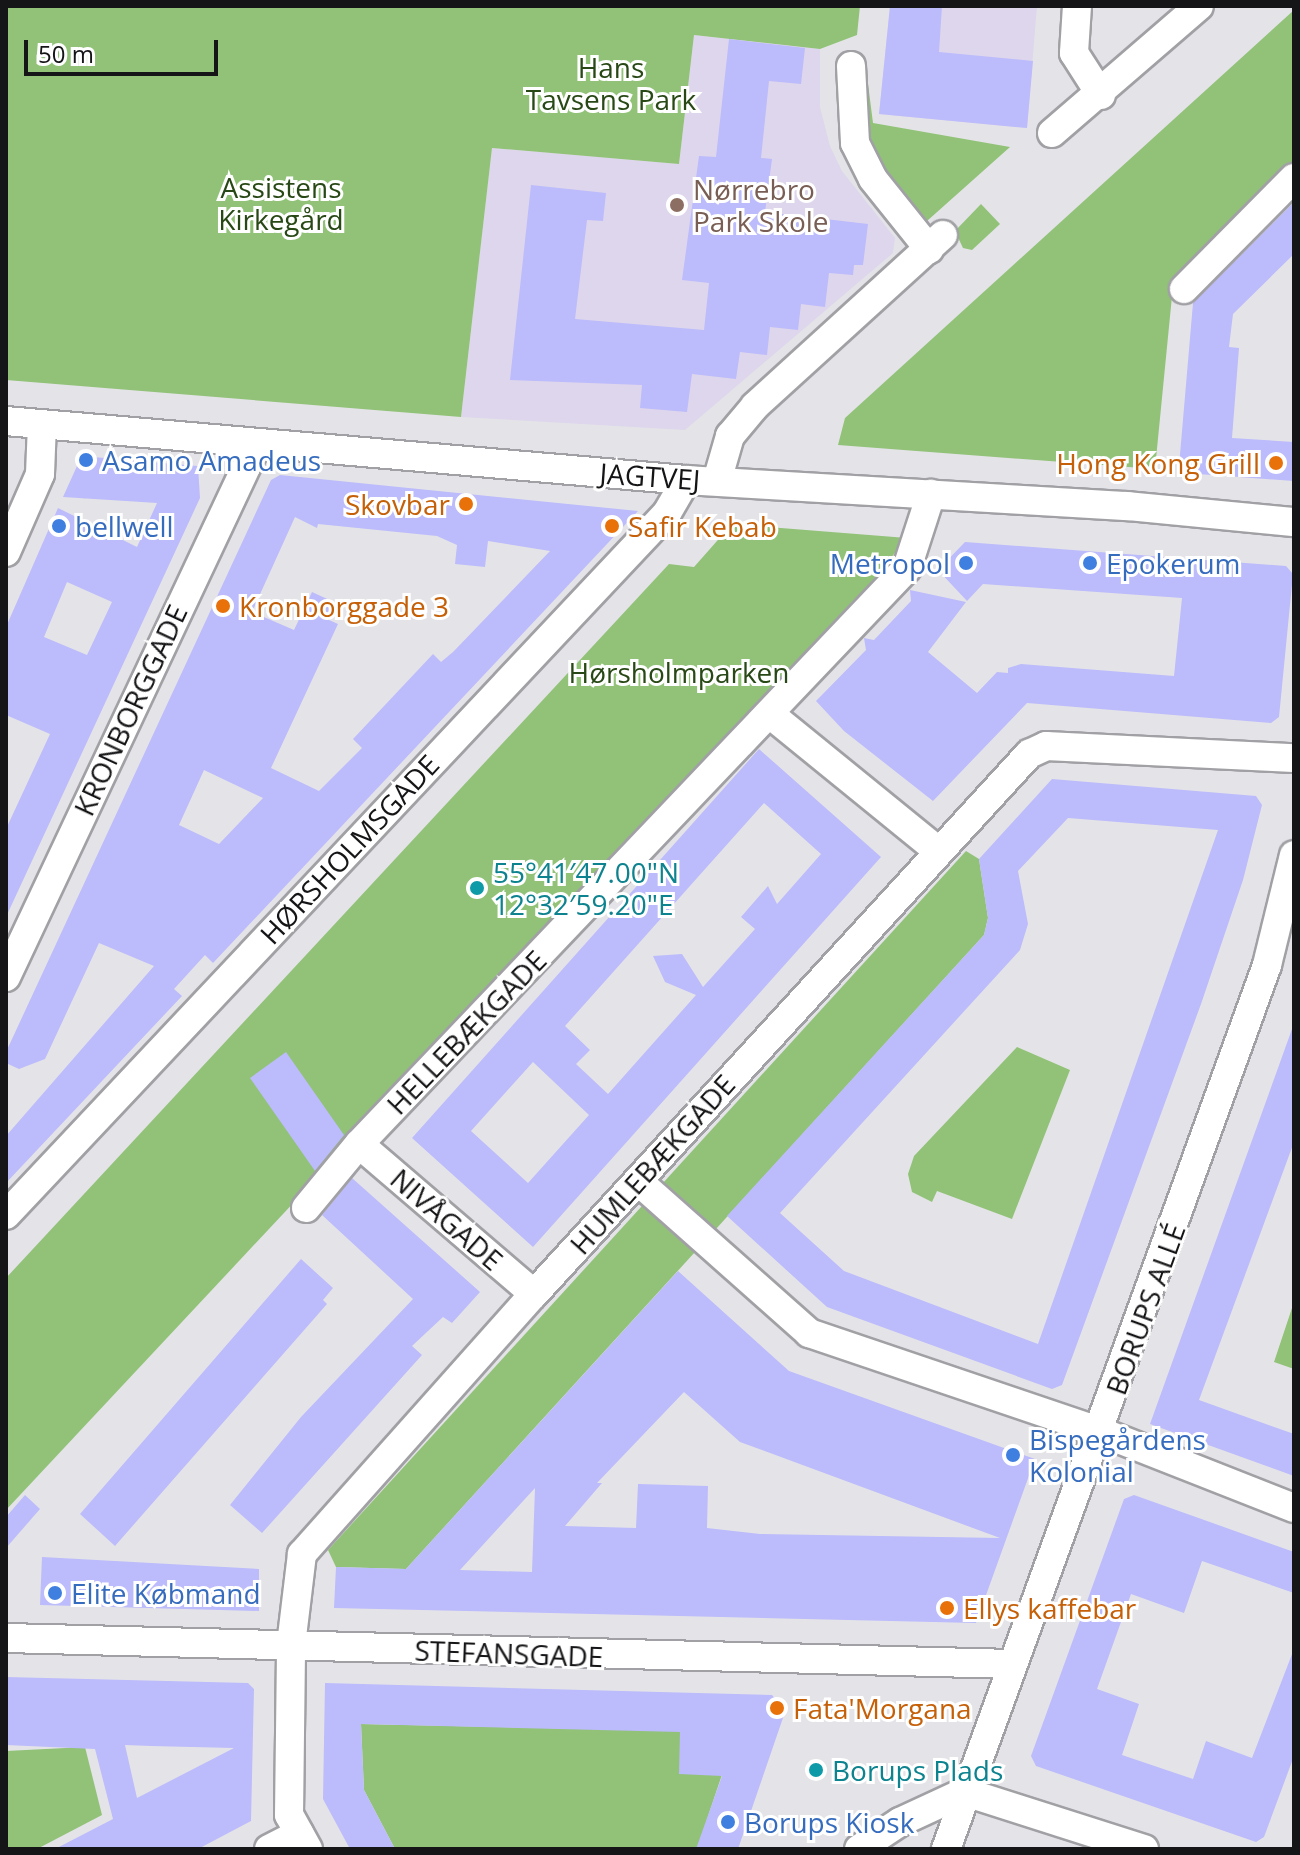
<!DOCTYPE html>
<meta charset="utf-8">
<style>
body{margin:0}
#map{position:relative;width:1300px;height:1855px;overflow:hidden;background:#e4e4e8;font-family:"Open Sans",sans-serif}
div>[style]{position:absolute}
.education>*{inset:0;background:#ded6ec}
.green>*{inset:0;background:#91c278}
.building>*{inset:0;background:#bcbbfb}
.roads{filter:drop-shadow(2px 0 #a1a1a5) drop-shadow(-2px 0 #a1a1a5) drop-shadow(0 2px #a1a1a5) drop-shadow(0 -2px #a1a1a5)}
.minor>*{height:28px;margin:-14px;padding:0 14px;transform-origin:14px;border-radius:14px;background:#fff}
.dots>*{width:22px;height:22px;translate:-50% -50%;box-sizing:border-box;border:4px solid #fff;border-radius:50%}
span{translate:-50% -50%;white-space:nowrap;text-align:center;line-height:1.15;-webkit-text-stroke:6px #fff;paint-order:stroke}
.park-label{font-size:28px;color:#284815}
.education-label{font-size:28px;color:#785e54}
.left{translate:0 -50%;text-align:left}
.shop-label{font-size:28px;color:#366cbe}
.right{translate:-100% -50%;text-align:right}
.food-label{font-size:28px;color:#c56008}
.street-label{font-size:28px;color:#151517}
.culture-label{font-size:28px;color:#0d838f}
.frame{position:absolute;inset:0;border:8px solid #151517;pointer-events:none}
.scale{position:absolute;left:24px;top:40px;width:194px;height:36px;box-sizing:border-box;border:4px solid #151517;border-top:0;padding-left:10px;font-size:24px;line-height:28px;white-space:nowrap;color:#151517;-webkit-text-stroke:6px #fff;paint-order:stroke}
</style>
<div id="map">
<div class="education">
<i style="clip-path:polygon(890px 6px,1037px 6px,1027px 128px,879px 114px)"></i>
<i style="clip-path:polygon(694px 35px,820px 49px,820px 107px,830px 146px,842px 171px,895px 238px,893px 253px,685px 430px,461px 417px,492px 148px,679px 164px)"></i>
</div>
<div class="green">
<i style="clip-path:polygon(6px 6px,860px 6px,857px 35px,820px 49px,694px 35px,679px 164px,492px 148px,461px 417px,6px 380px)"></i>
<i style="clip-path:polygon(1294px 10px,1294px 167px,1173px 286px,1155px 469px,838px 445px,845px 418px)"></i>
<i style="clip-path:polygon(867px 76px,873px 123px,1010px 147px,927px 221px,890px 180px,868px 140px,861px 79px)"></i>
<i style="clip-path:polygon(981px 204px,1000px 224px,972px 250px,963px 248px,955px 231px)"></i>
<i style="clip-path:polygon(732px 524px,907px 538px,852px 606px,6px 1510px,6px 1278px,669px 564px,694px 567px)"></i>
<i style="clip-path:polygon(966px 851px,979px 859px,988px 918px,984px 935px,406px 1569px,336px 1567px,328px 1550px)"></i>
<i style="clip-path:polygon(1017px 1047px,1070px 1070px,1012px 1219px,937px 1191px,932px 1202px,912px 1192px,908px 1174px,914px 1156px)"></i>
<i style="clip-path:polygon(1294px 1302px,1294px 1369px,1274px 1362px)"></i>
<i style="clip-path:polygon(361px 1724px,730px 1732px,734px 1739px,697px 1849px,395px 1849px,364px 1790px)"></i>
<i style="clip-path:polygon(85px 1747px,102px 1815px,37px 1849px,6px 1849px,6px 1751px)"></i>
</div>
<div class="building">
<i style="clip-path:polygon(890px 6px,942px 6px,939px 52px,1033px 61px,1027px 128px,879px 114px)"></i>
<i style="clip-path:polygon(729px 39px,805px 48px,801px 84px,769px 81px,761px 158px,772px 159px,765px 212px,868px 224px,863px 265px,854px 265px,853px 275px,829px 273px,825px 307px,801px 304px,798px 330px,770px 327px,767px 355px,740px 352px,736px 379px,692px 374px,687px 412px,640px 408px,642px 385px,510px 380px,531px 185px,606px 193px,603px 221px,587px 220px,575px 319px,704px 330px,709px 283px,682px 280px,699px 156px,716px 157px)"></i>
<i style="clip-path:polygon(1294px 202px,1294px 254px,1233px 314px,1229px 347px,1239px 348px,1232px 438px,1294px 442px,1294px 481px,1185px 473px,1179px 466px,1193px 303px)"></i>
<i style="clip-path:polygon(evenodd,93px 457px,198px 466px,200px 498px,6px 917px,6px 829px,50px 734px,6px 715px,6px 627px,58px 508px,137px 547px,157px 503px,63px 497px,77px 466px,93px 457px,67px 582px,112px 602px,87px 655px,44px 637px,67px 582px)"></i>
<i style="clip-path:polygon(evenodd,280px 475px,638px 511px,213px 963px,205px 955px,174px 989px,182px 996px,6px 1183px,6px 1136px,154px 966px,99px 943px,45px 1059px,19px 1069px,6px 1063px,6px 1052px,271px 480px,280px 475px,295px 517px,317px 528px,318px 524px,437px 536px,457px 545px,455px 564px,485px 567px,488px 541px,550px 551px,453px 652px,441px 662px,433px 654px,353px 739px,362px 748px,319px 791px,271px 768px,338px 624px,329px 620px,336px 603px,312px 592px,294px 630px,252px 612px,295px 517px,280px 475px,204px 770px,263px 798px,219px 844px,179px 825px,204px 770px)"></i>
<i style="clip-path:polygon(965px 542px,1286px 566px,1293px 574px,1279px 717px,1271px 723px,1027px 703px,933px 801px,844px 731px,816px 701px,866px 650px,864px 638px,874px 640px,911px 601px,910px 590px,966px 602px,928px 652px,977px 693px,997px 672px,1008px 673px,1008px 668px,1021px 664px,1174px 676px,1182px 598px,983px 584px,967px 601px,938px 570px)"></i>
<i style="clip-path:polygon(evenodd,759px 749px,881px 857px,533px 1247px,412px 1138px,759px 749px,764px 803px,821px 854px,777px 904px,768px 886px,741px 917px,755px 929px,703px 987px,682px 954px,653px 956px,665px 982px,696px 995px,608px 1094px,576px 1064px,590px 1050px,565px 1026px,764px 803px,759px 749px,533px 1062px,589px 1115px,528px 1183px,471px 1131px,533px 1062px)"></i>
<i style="clip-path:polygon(evenodd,1052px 779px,1256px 796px,1262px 805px,1243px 880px,1201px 1004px,1062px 1385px,1052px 1389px,827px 1307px,727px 1216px,984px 935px,988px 918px,979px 859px,1052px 779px,1068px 818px,1218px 830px,1038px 1344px,844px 1271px,780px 1213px,1020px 950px,1028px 924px,1018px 871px,1068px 818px)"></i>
<i style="clip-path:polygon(1292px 1029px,1294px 1142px,1199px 1400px,1294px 1434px,1294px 1476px,1150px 1424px)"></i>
<i style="clip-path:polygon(286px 1052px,344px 1135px,315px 1171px,250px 1078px)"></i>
<i style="clip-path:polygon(352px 1178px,480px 1292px,452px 1323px,443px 1317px,412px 1346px,422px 1355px,262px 1533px,230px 1505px,301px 1417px,413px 1299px,322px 1215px)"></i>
<i style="clip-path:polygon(301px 1259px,333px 1288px,323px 1300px,327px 1304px,115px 1546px,80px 1514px)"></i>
<i style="clip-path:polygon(evenodd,678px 1271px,789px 1371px,1035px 1459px,976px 1623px,334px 1608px,336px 1567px,406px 1569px,678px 1271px,684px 1392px,740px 1442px,1000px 1538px,760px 1534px,707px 1528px,708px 1486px,638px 1484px,636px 1528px,565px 1526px,602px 1483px,597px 1483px,684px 1392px,678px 1271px,535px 1488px,532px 1572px,460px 1570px,535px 1488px)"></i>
<i style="clip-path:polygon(25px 1495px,40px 1509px,6px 1548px,6px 1517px)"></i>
<i style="clip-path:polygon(1134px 1495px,1294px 1552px,1294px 1593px,1202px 1561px,1184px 1613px,1131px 1594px,1097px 1689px,1139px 1704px,1122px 1755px,1193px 1779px,1206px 1741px,1252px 1758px,1294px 1649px,1294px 1756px,1264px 1837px,1256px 1842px,1036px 1766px,1031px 1756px,1124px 1499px)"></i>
<i style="clip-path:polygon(42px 1557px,259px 1569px,259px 1611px,40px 1605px)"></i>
<i style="clip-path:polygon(evenodd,6px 1677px,248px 1683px,254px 1689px,251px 1821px,198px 1849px,55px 1849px,113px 1819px,95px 1749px,6px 1745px,6px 1677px,125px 1745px,151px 1746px,234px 1748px,137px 1798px,125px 1745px)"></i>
<i style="clip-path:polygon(325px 1683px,772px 1695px,785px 1712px,738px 1849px,696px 1849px,722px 1776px,679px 1774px,680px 1732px,361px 1724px,364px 1790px,395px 1849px,350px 1849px,323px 1799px)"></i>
</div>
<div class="roads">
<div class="minor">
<i style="left:1077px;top:6px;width:47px;rotate:93.7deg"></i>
<i style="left:1074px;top:53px;width:50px;rotate:57.3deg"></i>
<i style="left:851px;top:66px;width:77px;rotate:87deg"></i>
<i style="left:855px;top:143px;width:40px;rotate:63.4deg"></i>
<i style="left:873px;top:179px;width:90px;rotate:51.3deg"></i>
<i style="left:1052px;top:133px;width:194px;rotate:-40.8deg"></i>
<i style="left:1184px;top:289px;width:156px;rotate:-45.3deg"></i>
<i style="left:6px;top:421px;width:683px;rotate:4.96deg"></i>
<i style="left:686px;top:480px;width:442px;rotate:3.4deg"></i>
<i style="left:1127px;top:506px;width:168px;rotate:5.5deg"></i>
<i style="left:717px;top:481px;width:47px;rotate:-73.9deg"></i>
<i style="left:730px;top:436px;width:39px;rotate:-50deg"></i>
<i style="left:755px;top:406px;width:254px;rotate:-42.3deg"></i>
<i style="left:6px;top:552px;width:85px;rotate:-66.4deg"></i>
<i style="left:40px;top:474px;width:50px;rotate:-87.7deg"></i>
<i style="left:771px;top:715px;width:214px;rotate:39.1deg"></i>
<i style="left:6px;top:977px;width:589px;rotate:-64.78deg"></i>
<i style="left:359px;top:1144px;width:230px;rotate:40.6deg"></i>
<i style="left:638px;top:1181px;width:229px;rotate:41.6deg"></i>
<i style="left:809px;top:1333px;width:308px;rotate:18.7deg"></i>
<i style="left:1101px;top:1432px;width:207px;rotate:21.5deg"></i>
<i style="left:306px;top:1208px;width:83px;rotate:-50.4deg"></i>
<i style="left:359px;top:1144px;width:795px;rotate:-46.43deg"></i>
<i style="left:907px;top:568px;width:78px;rotate:-72deg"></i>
<i style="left:6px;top:1215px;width:964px;rotate:-46.72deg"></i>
<i style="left:667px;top:513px;width:38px;rotate:-60deg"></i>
<i style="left:6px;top:1638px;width:1006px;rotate:1.48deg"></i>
<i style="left:965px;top:1792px;width:188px;rotate:17.7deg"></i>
<i style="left:269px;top:1849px;width:34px;rotate:-27deg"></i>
<i style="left:308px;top:1849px;width:39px;rotate:-119deg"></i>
<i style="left:289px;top:1815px;width:170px;rotate:-89.3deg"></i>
<i style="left:291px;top:1645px;width:92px;rotate:-83.1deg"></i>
<i style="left:302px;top:1554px;width:348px;rotate:-48.3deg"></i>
<i style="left:534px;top:1294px;width:733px;rotate:-47.49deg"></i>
<i style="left:1029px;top:754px;width:19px;rotate:-25deg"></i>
<i style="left:1046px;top:746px;width:248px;rotate:2.8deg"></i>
<i style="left:859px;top:1849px;width:49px;rotate:-33.4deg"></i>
<i style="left:900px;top:1822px;width:72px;rotate:-24.8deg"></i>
<i style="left:946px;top:1849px;width:940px;rotate:-70.04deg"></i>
<i style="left:1267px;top:965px;width:113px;rotate:-76.2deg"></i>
</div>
</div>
<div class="dots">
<i style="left:677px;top:205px;background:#8d6e63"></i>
<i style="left:86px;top:460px;background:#3f7fe0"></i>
<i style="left:1276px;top:463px;background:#e8710a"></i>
<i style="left:466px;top:504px;background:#e8710a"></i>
<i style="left:59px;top:526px;background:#3f7fe0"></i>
<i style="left:612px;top:526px;background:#e8710a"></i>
<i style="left:966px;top:563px;background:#3f7fe0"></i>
<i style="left:1090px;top:563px;background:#3f7fe0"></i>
<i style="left:223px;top:606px;background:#e8710a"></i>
<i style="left:477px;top:888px;background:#0f9aa8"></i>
<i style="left:1013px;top:1455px;background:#3f7fe0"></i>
<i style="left:55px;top:1593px;background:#3f7fe0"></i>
<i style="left:947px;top:1608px;background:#e8710a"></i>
<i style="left:777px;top:1708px;background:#e8710a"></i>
<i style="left:816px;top:1770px;background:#0f9aa8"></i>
<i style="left:728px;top:1822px;background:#3f7fe0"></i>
</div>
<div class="park-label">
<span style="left:611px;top:83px">Hans<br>Tavsens Park</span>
<span style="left:281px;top:203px">Assistens<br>Kirkegård</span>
<span style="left:679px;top:672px">Hørsholmparken</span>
</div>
<div class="education-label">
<span class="left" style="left:693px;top:205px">Nørrebro<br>Park Skole</span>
</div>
<div class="shop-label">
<span class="left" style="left:102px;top:460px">Asamo Amadeus</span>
<span class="left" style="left:75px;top:526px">bellwell</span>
<span class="right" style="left:950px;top:563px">Metropol</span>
<span class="left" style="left:1106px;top:563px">Epokerum</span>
<span class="left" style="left:1029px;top:1455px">Bispegårdens<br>Kolonial</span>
<span class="left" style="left:71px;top:1593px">Elite Købmand</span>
<span class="left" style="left:744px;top:1822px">Borups Kiosk</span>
</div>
<div class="food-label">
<span class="right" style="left:1260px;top:463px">Hong Kong Grill</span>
<span class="right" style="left:450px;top:504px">Skovbar</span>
<span class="left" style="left:628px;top:526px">Safir Kebab</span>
<span class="left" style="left:239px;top:606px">Kronborggade 3</span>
<span class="left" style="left:963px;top:1608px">Ellys kaffebar</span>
<span class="left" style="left:793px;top:1708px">Fata'Morgana</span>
</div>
<div class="street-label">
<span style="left:650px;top:476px;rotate:4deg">JAGTVEJ</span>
<span style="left:130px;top:710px;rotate:-65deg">KRONBORGGADE</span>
<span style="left:349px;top:849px;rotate:-47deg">HØRSHOLMSGADE</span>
<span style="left:466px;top:1032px;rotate:-46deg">HELLEBÆKGADE</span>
<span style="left:652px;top:1164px;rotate:-48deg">HUMLEBÆKGADE</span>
<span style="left:447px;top:1219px;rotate:41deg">NIVÅGADE</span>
<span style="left:1145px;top:1309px;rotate:-70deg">BORUPS ALLÉ</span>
<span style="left:509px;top:1653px;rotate:2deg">STEFANSGADE</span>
</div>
<div class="culture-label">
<span class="left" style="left:493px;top:888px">55°41′47.00"N<br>12°32′59.20"E</span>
<span class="left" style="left:832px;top:1770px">Borups Plads</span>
</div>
<div class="frame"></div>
<div class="scale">50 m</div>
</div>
